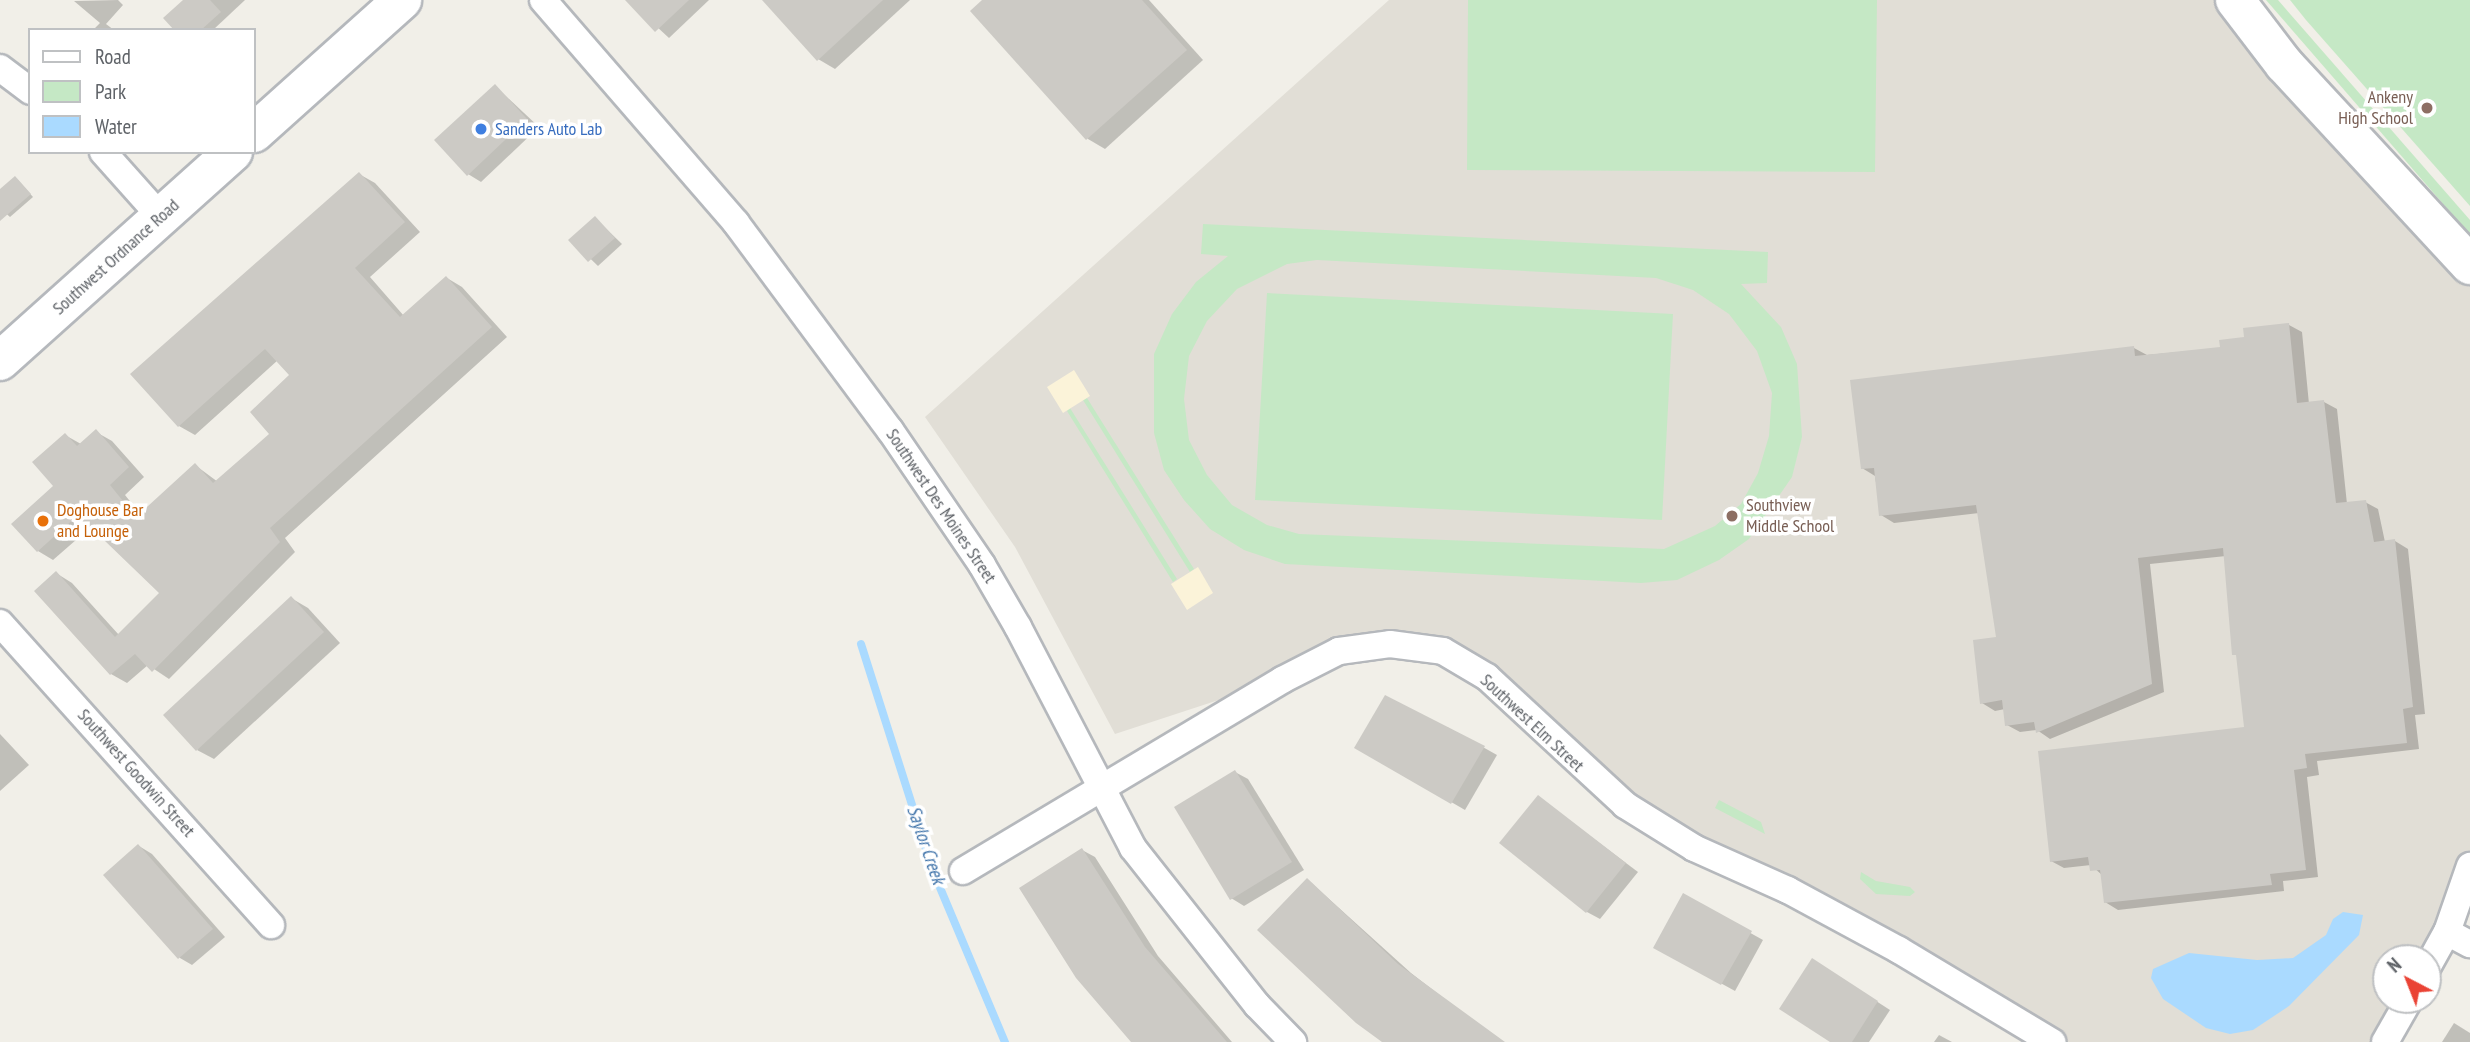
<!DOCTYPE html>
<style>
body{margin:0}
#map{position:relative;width:2470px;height:1042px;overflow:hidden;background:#f1efe8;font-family:"PT Sans Narrow",sans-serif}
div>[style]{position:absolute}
.education>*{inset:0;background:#e1ded6}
.green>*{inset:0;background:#c5e8c5}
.sand>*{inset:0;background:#fbf3d9}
.water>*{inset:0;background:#aadaff}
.shadow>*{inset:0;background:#0003}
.stream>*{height:8px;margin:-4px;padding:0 4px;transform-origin:4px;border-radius:4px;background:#aadaff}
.building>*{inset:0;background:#cccac5}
.roads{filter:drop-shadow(2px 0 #b5b8bc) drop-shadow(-2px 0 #b5b8bc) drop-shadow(0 2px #b5b8bc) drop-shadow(0 -2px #b5b8bc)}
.street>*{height:26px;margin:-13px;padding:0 13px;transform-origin:13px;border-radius:13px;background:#fff}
.secondary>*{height:38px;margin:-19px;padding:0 19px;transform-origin:19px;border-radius:19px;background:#fff}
.dots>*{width:19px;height:19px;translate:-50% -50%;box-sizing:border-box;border:4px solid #fff;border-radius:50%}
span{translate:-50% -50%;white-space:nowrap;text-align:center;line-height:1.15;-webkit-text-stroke:7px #fff;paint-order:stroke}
.education-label{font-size:18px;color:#785e54}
.right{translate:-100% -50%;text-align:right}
.left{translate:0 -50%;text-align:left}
.shop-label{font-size:18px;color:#366cbe}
.street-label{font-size:18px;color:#5f6368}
.food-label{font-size:18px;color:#c56008}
.water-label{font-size:19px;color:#4174aa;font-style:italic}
.legend{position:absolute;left:28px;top:28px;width:228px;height:126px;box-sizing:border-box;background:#fff;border:2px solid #bfc1c3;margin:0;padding:9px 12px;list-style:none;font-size:21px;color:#5f6368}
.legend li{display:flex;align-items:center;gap:14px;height:35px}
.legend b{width:35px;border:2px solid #bfc1c3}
.north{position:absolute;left:2372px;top:944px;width:70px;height:70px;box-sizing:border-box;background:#fff;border:2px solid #bfc1c3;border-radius:50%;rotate:318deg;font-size:19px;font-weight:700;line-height:28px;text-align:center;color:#5f6368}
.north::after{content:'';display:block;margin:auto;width:24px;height:32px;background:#ea4335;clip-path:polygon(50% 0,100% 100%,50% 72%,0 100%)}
</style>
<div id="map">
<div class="education">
<i style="clip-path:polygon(1389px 0,2235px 0,2470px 265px,2470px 866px,2428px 958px,2386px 958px,2386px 1000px,2409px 1000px,2385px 1042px,2052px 1042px,1694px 848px,1487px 677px,1390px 644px,1115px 734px,1015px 547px,925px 417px)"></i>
</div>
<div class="green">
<i style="clip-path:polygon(1468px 0,1877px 0,1875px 172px,1467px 170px)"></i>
<i style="clip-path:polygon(2266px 0,2278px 0,2470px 220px,2470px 235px)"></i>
<i style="clip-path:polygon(2290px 0,2470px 0,2470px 206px,2306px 20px)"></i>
<i style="clip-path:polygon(evenodd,1203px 224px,1768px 252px,1767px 283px,1741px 284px,1781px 327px,1797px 364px,1802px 437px,1792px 477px,1749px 539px,1719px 560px,1677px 580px,1641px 583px,1285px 564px,1244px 550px,1210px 529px,1184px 500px,1164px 470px,1154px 433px,1154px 354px,1172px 314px,1196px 282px,1228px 256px,1201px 254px,1203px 224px,1317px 260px,1656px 278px,1693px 290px,1729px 314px,1757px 351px,1772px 393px,1769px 436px,1758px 473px,1741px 504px,1715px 526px,1664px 549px,1299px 534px,1267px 525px,1232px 505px,1207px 475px,1189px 440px,1184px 399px,1189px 356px,1207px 321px,1237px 289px,1287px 264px,1317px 260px)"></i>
<i style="clip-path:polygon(1267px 293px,1673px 314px,1662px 520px,1255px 500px)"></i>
<i style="clip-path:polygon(1087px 398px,1194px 569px,1190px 572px,1083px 400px)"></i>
<i style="clip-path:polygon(1070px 408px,1177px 579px,1173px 582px,1067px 411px)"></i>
<i style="clip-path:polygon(1719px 800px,1761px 822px,1765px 834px,1715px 808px)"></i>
<i style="clip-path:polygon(1861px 872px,1876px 881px,1910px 887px,1915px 892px,1910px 896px,1876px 894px,1860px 879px)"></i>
</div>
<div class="sand">
<i style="clip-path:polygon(1074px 370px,1090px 396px,1063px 413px,1047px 387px)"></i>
<i style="clip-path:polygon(1198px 567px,1213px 593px,1187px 610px,1171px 584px)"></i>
</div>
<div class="water">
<i style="clip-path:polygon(2343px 912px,2363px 915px,2359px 935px,2289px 1006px,2253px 1030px,2230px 1034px,2206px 1028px,2163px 999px,2151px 978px,2153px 969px,2189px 953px,2257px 960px,2293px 958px,2326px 935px,2333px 919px)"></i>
</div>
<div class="shadow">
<i style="clip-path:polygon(118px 0,123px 5px,106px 24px,114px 30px,93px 30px,100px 23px,74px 1px)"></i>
<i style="clip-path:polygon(185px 0,245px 0,213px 30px,176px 30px)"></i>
<i style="clip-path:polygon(628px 0,709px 0,669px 38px)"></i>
<i style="clip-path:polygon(779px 0,910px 0,835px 69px,818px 59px)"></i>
<i style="clip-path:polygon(985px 0,1149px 0,1203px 60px,1105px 149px,1088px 139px,973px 11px)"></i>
<i style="clip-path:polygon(495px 86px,539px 127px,481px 182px,468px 174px)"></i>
<i style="clip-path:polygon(359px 174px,375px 183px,420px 232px,370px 277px,404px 316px,447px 278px,462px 287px,507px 337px,285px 538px,295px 552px,169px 679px,148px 665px,127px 683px,111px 674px,56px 573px,72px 583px,119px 635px,161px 593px,92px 526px,53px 560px,38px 551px,65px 435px,81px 444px,96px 432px,112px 441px,144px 477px,125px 495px,141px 515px,195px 465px,218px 482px,271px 434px,291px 375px,278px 360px,195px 435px,179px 426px,132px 374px)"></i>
<i style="clip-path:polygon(18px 180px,33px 197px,10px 217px,0 208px,0 191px)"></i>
<i style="clip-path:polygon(595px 218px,622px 244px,598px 266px,571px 240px)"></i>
<i style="clip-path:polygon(2289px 325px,2302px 332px,2309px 404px,2324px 402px,2337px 409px,2347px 504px,2365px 502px,2378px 509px,2385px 542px,2395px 541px,2408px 549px,2425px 714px,2415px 715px,2419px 749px,2317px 761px,2319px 775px,2307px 777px,2318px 877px,2283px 881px,2284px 891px,2118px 910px,2105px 902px,2103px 876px,2091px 865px,2064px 868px,2051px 861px,2246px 729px,2226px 556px,2150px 564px,2164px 692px,2050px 739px,2037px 730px,2020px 732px,2007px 725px,2005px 709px,1995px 711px,1982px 703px,1998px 638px,1979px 513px,1894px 523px,1881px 515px,1875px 476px,1862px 468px,2134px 348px,2147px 355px,2222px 348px)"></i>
<i style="clip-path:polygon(291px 598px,308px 608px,340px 643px,214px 759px,197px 750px)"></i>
<i style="clip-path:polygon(1447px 727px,1497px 755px,1465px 810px,1356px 747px)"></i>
<i style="clip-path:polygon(0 734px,29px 765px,0 791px)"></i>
<i style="clip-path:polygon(1235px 772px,1248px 779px,1304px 870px,1244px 906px,1231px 898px)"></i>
<i style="clip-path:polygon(1538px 797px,1638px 872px,1600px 919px,1587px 912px)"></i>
<i style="clip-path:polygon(139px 846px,152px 854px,225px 937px,192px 965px,180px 958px,106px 875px)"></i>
<i style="clip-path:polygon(1082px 850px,1095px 857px,1158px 956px,1232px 1042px,1134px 1042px)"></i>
<i style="clip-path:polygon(1308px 880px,1411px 973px,1500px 1042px,1385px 1042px)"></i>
<i style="clip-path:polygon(1684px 896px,1763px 940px,1735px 991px,1655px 947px)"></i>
<i style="clip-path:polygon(1825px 968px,1890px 1010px,1869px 1042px,1833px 1042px)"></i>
<i style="clip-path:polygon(2454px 1023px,2470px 1033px,2470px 1042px,2442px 1042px)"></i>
<i style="clip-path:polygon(1939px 1035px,1952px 1042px,1934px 1042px)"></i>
</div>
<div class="stream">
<i style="left:861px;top:644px;width:238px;rotate:72.4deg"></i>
<i style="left:933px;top:871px;width:186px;rotate:67.2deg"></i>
</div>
<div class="building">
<i style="clip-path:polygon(183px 0,210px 0,221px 12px,201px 30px,174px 30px,163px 18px)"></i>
<i style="clip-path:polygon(625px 0,689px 0,655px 32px)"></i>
<i style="clip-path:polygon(762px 0,883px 0,817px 61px)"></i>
<i style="clip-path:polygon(982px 0,1142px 0,1187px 50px,1086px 140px,970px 11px)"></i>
<i style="clip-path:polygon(495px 84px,527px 119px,467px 176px,434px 140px)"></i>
<i style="clip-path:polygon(359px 172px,405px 222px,355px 268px,400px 317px,446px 276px,492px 327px,270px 528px,280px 542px,152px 672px,135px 654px,110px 675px,34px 591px,56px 571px,115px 637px,159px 593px,78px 515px,37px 552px,11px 524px,53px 486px,32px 462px,65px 433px,77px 446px,96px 429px,129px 467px,110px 485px,136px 517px,195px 463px,213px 483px,269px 434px,250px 412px,289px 375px,265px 349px,178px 427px,130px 374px)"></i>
<i style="clip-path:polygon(15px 176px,31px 194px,0 221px,0 189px)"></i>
<i style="clip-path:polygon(595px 216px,615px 238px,588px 262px,568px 240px)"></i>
<i style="clip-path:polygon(2289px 323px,2297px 403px,2324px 400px,2336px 503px,2366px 500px,2374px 542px,2395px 539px,2413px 707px,2403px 709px,2407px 743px,2305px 754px,2307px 768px,2294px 770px,2306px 870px,2270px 874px,2272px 885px,2104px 903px,2100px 870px,2090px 871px,2088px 857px,2050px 862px,2038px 751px,2244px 727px,2236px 655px,2232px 655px,2223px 548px,2138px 558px,2152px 684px,2036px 733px,2034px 722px,2005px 726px,2002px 700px,1980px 704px,1973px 640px,1996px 637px,1976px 505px,1879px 516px,1874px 468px,1861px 469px,1850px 380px,2134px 346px,2135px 356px,2220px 347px,2219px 340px,2244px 337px,2243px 328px)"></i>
<i style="clip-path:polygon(291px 596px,324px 632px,196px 751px,163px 715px)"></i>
<i style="clip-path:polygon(1385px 695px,1485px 746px,1451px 804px,1354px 748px)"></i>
<i style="clip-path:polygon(1235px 770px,1292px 862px,1230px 900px,1174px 807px)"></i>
<i style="clip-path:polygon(1538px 795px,1626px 863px,1586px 913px,1499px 843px)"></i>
<i style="clip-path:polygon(138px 844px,213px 929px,178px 959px,103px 875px)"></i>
<i style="clip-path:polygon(1082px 848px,1145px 947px,1227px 1042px,1131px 1042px,1076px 978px,1019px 888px)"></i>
<i style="clip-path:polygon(1307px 878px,1398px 964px,1505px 1042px,1382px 1042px,1356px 1023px,1257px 930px)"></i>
<i style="clip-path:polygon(1683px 893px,1752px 931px,1721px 985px,1653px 948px)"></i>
<i style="clip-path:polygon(1812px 958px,1878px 1001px,1852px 1042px,1830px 1042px,1779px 1009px)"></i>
</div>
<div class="roads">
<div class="street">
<i style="left:543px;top:0;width:295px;rotate:49.1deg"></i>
<i style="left:736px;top:223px;width:258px;rotate:53.4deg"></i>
<i style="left:890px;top:430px;width:163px;rotate:55.7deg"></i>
<i style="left:982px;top:565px;width:72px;rotate:59.9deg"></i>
<i style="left:1018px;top:627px;width:249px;rotate:62.5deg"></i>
<i style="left:1133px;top:848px;width:200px;rotate:51.7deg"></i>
<i style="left:1257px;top:1005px;width:52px;rotate:45.8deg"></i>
<i style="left:0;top:68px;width:38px;rotate:37deg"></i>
<i style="left:103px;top:152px;width:87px;rotate:48.3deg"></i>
<i style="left:0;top:623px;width:406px;rotate:48.1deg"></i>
<i style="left:963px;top:871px;width:372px;rotate:-30.9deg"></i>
<i style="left:1282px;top:680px;width:64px;rotate:-27deg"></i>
<i style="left:1339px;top:651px;width:51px;rotate:-7.8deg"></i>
<i style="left:1390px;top:644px;width:53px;rotate:7.5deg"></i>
<i style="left:1443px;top:651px;width:51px;rotate:30.6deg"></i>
<i style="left:1487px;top:677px;width:188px;rotate:42.8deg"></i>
<i style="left:1625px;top:805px;width:81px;rotate:31.9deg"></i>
<i style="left:1694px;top:848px;width:103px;rotate:24.1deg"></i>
<i style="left:1788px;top:890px;width:126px;rotate:28.4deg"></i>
<i style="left:1899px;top:950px;width:179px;rotate:31deg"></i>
<i style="left:2447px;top:932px;width:26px;rotate:28deg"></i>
<i style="left:2428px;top:966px;width:39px;rotate:-61deg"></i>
<i style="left:2447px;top:932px;width:70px;rotate:-70.8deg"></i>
<i style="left:2385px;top:1042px;width:48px;rotate:-60.3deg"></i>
</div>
<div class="secondary">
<i style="left:2235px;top:0;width:81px;rotate:52.6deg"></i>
<i style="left:2284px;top:64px;width:274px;rotate:47.2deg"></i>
<i style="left:254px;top:133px;width:199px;rotate:-41.9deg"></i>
<i style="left:0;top:361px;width:313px;rotate:-41.9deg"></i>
</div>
</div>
<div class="dots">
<i style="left:2427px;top:108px;background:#8d6e63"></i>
<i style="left:481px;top:129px;background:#3f7fe0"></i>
<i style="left:1732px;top:516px;background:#8d6e63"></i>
<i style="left:43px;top:521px;background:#e8710a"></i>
</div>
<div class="education-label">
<span class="right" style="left:2413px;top:108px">Ankeny<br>High School</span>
<span class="left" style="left:1746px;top:516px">Southview<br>Middle School</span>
</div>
<div class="shop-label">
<span class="left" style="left:495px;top:129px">Sanders Auto Lab</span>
</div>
<div class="street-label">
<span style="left:116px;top:257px;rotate:-42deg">Southwest Ordnance Road</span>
<span style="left:941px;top:506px;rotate:56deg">Southwest Des Moines Street</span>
<span style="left:1532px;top:723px;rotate:43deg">Southwest Elm Street</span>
<span style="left:136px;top:773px;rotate:48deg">Southwest Goodwin Street</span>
</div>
<div class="food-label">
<span class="left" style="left:57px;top:521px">Doghouse Bar<br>and Lounge</span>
</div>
<div class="water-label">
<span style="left:926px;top:845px;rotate:71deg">Saylor Creek</span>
</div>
<ul class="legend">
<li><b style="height:9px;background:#fff"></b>Road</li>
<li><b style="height:19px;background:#c5e8c5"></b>Park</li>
<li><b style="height:19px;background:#aadaff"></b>Water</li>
</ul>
<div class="north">N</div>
</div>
